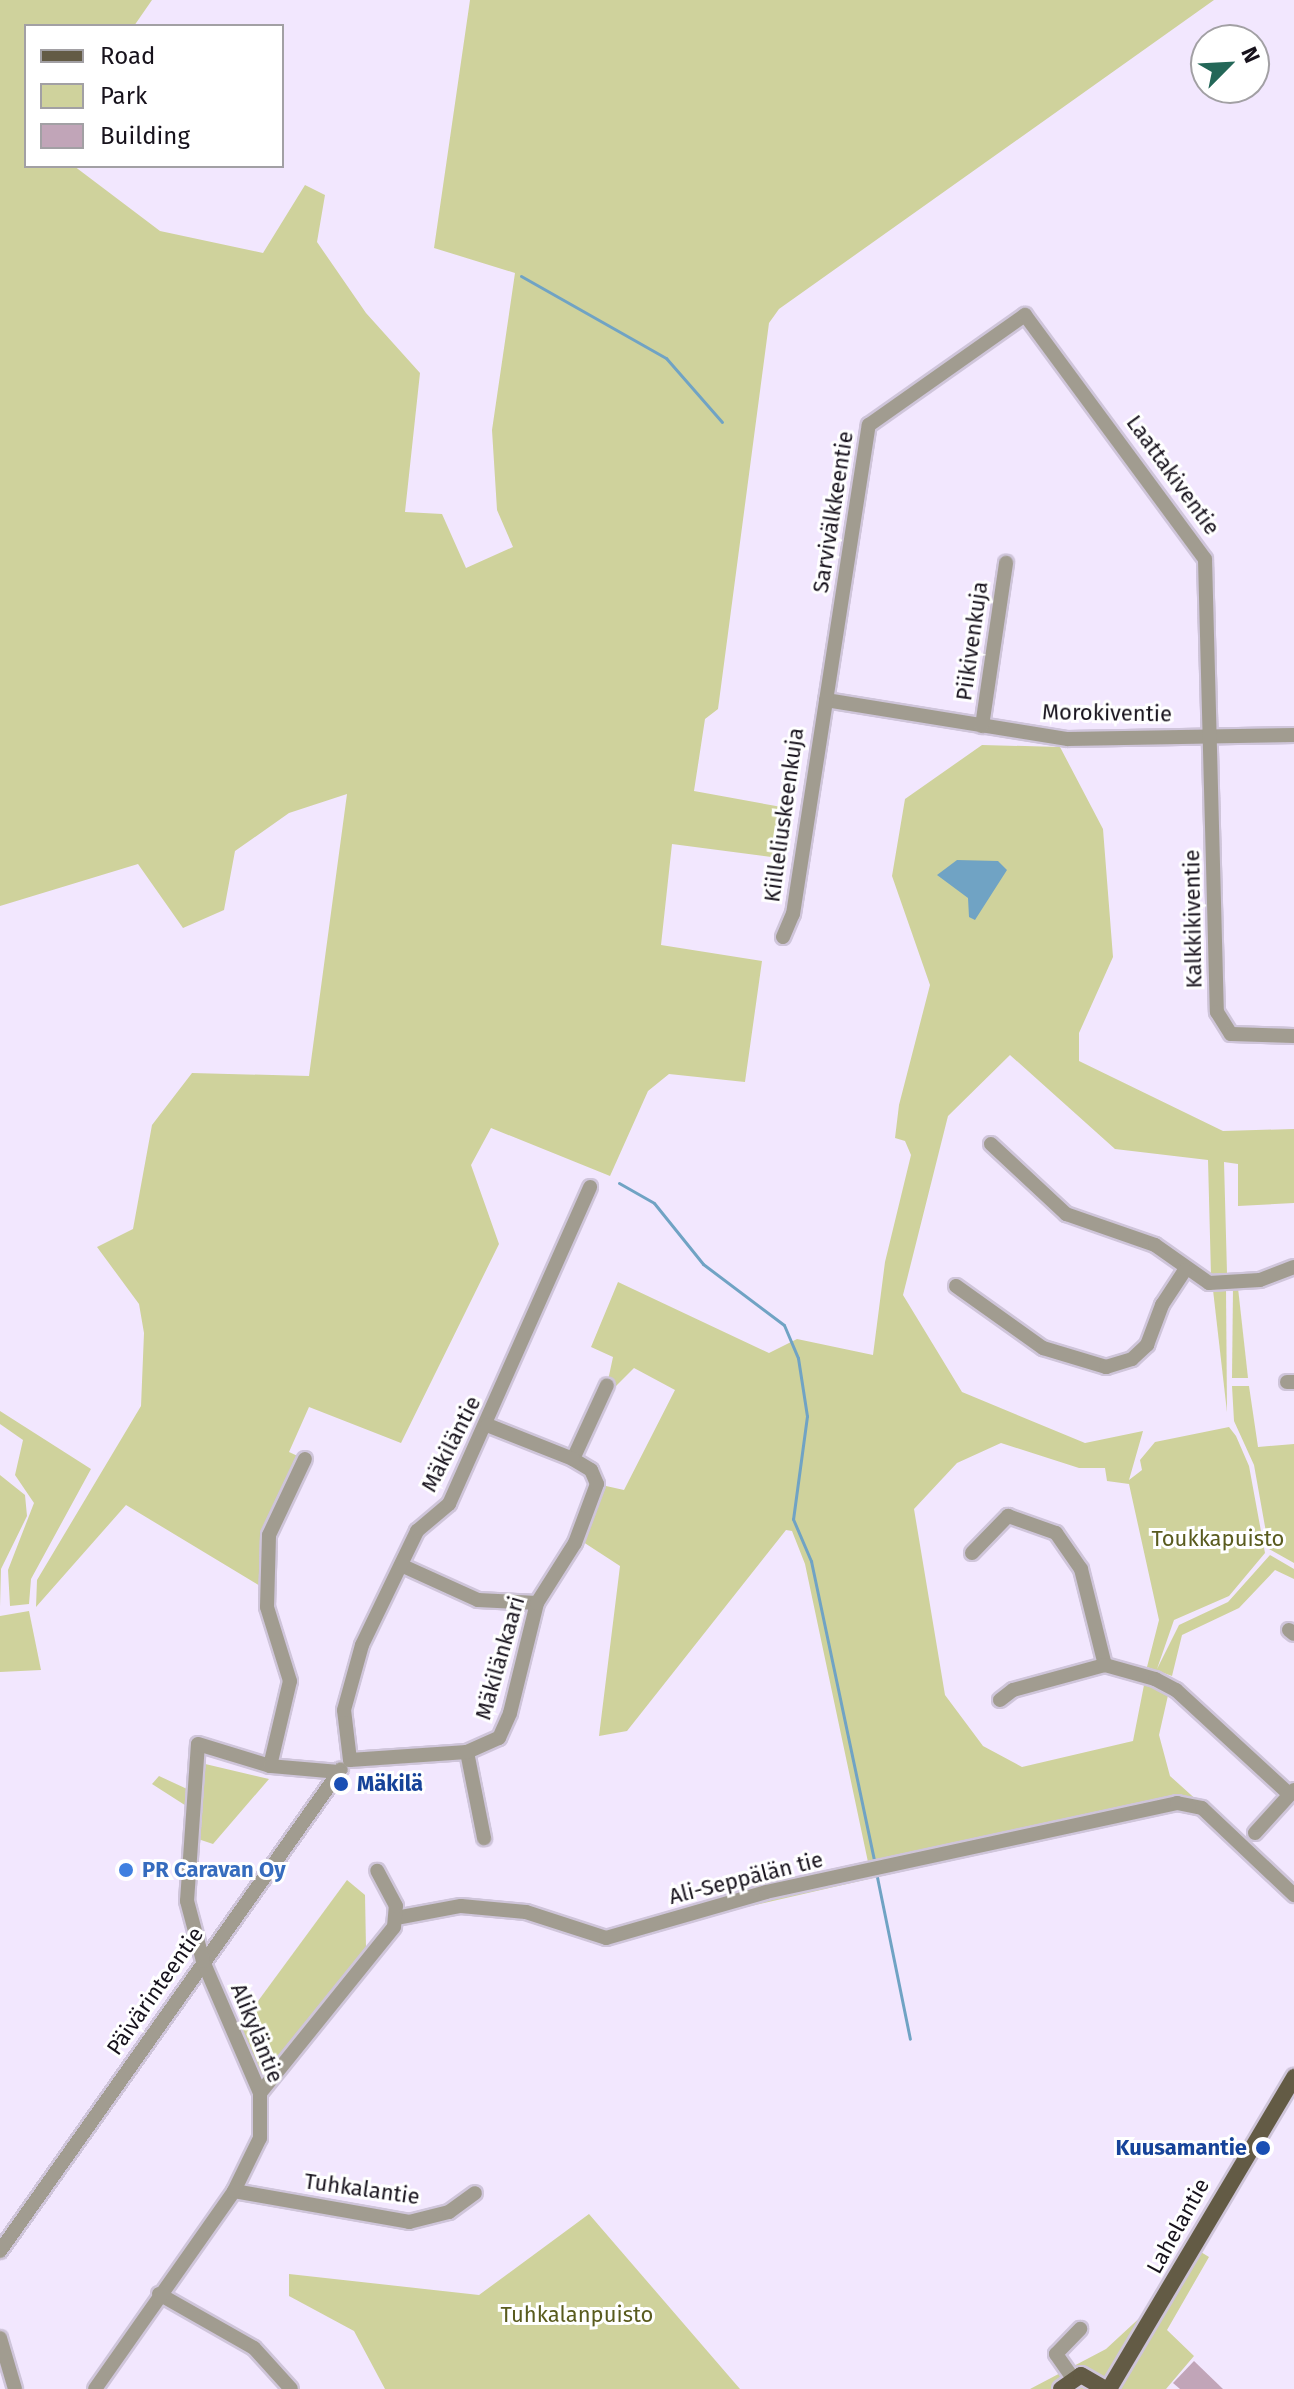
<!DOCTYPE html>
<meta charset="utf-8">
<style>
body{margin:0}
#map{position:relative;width:1294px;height:2389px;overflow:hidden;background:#f2e7fe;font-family:"Fira Sans",sans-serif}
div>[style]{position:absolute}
.green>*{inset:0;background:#cfd29c}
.water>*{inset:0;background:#70a3c4}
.stream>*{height:3px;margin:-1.5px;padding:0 1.5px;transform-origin:1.5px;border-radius:1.5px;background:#70a3c4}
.building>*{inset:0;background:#c1a5b8}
.roads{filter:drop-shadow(2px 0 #cfc5da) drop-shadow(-2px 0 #cfc5da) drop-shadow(0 2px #cfc5da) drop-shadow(0 -2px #cfc5da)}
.minor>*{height:14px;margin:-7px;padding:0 7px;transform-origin:7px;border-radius:7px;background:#a19c90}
.major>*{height:16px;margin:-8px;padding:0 8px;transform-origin:8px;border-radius:8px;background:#635b45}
.dots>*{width:22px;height:22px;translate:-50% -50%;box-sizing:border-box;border:4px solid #fff;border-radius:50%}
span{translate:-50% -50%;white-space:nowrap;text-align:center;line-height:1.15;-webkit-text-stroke:6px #fff;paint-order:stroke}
.street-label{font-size:22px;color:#17121c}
.park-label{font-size:22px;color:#595b1e}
.transit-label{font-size:22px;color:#164399;font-weight:700}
.left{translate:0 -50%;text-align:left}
.right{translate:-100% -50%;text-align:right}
.shop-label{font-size:22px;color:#366cbe;font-weight:700}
.legend{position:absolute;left:24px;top:24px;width:260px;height:144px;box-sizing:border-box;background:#fff;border:2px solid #a2a0a4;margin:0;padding:10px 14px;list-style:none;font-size:24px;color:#17121c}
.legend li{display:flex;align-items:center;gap:16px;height:40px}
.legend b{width:40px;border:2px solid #a2a0a4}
.north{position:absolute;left:1190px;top:24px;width:80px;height:80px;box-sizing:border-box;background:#fff;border:2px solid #a2a0a4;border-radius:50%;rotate:66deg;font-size:22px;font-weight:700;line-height:32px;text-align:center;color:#17121c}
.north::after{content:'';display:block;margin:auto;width:28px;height:36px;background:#246758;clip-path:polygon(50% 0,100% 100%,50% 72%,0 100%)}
</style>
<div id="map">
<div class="green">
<i style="clip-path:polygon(0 0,152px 0,134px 26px,26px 26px,26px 166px,74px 166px,160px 231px,263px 253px,305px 185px,325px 195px,317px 242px,366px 313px,420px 373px,405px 512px,442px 514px,466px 568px,513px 547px,497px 510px,492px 430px,515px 273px,434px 248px,470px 0,1214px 0,779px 309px,769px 323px,718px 709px,705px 719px,694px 791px,787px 808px,779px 858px,672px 844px,661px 945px,762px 961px,745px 1082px,669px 1074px,648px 1091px,610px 1176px,491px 1128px,471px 1165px,499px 1244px,401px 1443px,309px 1407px,289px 1452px,302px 1458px,265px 1531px,260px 1586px,126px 1505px,36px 1607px,37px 1580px,141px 1406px,144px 1333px,139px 1304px,97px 1247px,133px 1229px,152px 1125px,192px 1073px,309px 1076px,347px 794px,289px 813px,235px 851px,224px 910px,183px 928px,138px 864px,0 906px)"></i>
<i style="clip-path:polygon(982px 745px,1060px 747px,1103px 829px,1113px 957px,1079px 1033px,1079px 1061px,1223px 1131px,1294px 1129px,1294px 1203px,1238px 1206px,1238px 1164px,1224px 1162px,1227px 1273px,1211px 1275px,1208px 1160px,1115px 1149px,1010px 1055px,948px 1116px,903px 1295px,962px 1392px,1085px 1443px,1143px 1431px,1129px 1480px,1142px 1470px,1140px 1460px,1155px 1442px,1229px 1427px,1236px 1436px,1249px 1466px,1265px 1553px,1229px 1596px,1174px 1620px,1157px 1669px,1179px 1625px,1228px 1602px,1270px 1555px,1294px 1569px,1294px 1579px,1275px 1570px,1239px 1608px,1182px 1635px,1172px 1676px,1147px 1667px,1159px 1620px,1129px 1484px,1107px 1481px,1105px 1468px,1079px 1468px,1001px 1443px,957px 1463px,914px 1509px,945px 1695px,983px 1746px,1022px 1767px,1133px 1741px,1144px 1685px,1169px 1691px,1159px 1735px,1170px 1776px,1200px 1803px,590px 1943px,589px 1927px,609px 1932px,868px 1862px,805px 1564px,792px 1531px,786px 1530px,627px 1731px,599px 1736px,620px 1566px,577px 1538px,597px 1484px,624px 1490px,675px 1390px,634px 1368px,613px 1389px,607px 1385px,613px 1357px,591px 1347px,618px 1282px,769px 1353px,797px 1339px,873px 1355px,885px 1262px,911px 1155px,905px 1141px,895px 1138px,899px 1105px,930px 985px,892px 876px,905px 799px)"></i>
<i style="clip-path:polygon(1233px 1288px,1238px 1288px,1248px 1378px,1232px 1378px)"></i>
<i style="clip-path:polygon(1226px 1289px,1227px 1412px,1213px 1290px)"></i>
<i style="clip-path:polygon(1232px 1386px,1249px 1386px,1258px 1447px,1294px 1444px,1294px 1563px,1269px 1549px,1254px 1465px,1234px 1421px)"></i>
<i style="clip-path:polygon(0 1411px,91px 1469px,31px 1579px,29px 1604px,10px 1606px,8px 1570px,34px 1503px,15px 1475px,23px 1440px,0 1424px)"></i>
<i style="clip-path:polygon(0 1475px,25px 1495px,27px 1516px,1px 1569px,0 1607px)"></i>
<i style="clip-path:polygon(29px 1611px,41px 1670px,0 1672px,0 1616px)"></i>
<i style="clip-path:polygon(201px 1763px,269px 1779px,213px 1844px,192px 1837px,191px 1809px,152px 1784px,159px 1776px,200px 1795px)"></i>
<i style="clip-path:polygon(347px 1880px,365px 1895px,366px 1948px,262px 2079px,239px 2027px)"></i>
<i style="clip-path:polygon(589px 2214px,740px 2389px,385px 2389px,354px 2331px,289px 2296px,289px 2274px,479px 2295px)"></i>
<i style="clip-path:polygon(1188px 2244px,1209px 2257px,1167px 2330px,1194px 2356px,1166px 2389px,1030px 2389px,1106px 2349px,1146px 2312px)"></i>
</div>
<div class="water">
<i style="clip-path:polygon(957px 860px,998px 861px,1007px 870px,975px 920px,969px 917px,968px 898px,937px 875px)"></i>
</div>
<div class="stream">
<i style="left:521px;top:276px;width:167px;rotate:29.5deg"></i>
<i style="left:666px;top:358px;width:85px;rotate:48.8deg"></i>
<i style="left:619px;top:1183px;width:40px;rotate:29.7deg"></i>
<i style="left:654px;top:1203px;width:78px;rotate:51.2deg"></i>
<i style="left:703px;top:1264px;width:101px;rotate:37deg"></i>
<i style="left:784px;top:1325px;width:36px;rotate:67deg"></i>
<i style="left:798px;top:1358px;width:59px;rotate:81.2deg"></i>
<i style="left:807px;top:1416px;width:104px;rotate:97.7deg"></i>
<i style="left:793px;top:1519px;width:46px;rotate:66.8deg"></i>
<i style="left:811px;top:1561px;width:307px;rotate:78.1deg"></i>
<i style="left:877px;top:1877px;width:165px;rotate:78.5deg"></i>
</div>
<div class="building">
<i style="clip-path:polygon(1194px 2361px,1223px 2389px,1180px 2389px,1173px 2383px)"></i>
</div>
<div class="roads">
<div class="minor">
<i style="left:826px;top:700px;width:245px;rotate:9.2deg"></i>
<i style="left:1068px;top:739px;width:226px;rotate:-1deg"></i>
<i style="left:982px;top:726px;width:165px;rotate:-81.6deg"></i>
<i style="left:783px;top:937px;width:25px;rotate:-67deg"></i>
<i style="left:793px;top:914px;width:495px;rotate:-81.2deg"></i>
<i style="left:869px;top:425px;width:191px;rotate:-35.2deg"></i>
<i style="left:1025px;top:315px;width:303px;rotate:53.6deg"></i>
<i style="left:1205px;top:559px;width:453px;rotate:88.5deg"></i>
<i style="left:1217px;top:1012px;width:26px;rotate:58deg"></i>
<i style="left:1231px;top:1034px;width:63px;rotate:1.8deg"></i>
<i style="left:991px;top:1144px;width:103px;rotate:43deg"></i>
<i style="left:1066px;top:1214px;width:94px;rotate:19.2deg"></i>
<i style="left:1155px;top:1245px;width:66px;rotate:35.1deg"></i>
<i style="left:1209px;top:1283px;width:51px;rotate:-3.4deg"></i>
<i style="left:1260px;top:1280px;width:36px;rotate:-21deg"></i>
<i style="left:956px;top:1286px;width:107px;rotate:35.5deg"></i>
<i style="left:1043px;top:1348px;width:66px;rotate:16.8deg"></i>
<i style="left:1106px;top:1367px;width:27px;rotate:-17deg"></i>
<i style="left:1132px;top:1359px;width:21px;rotate:-43deg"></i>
<i style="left:1147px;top:1345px;width:43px;rotate:-69.4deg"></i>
<i style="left:1162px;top:1305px;width:42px;rotate:-56.7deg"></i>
<i style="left:1287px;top:1382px;width:7px"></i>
<i style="left:573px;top:1459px;width:81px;rotate:-65.3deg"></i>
<i style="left:972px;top:1553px;width:52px;rotate:-45.8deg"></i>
<i style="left:1008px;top:1516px;width:51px;rotate:19.5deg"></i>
<i style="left:1056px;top:1533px;width:44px;rotate:55.2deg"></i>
<i style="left:1081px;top:1569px;width:99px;rotate:76deg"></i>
<i style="left:403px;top:1566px;width:82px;rotate:24.4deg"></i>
<i style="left:478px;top:1600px;width:59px;rotate:2.9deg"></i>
<i style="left:1289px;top:1630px;width:6px;rotate:39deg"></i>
<i style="left:1000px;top:1700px;width:16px;rotate:-38deg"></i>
<i style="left:1013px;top:1690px;width:95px;rotate:-15.2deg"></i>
<i style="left:1105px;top:1665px;width:52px;rotate:15.6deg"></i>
<i style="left:1155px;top:1679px;width:24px;rotate:28deg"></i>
<i style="left:1176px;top:1690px;width:154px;rotate:42.6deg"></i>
<i style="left:467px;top:1752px;width:88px;rotate:78.8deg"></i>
<i style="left:350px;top:1760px;width:50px;rotate:-96.8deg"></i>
<i style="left:344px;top:1710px;width:67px;rotate:-74.5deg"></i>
<i style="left:362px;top:1645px;width:127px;rotate:-64.2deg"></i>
<i style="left:417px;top:1531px;width:42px;rotate:-40.2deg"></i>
<i style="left:449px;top:1504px;width:347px;rotate:-66deg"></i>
<i style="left:350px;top:1760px;width:117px;rotate:-3.9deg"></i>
<i style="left:467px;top:1752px;width:35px;rotate:-24deg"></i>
<i style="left:499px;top:1738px;width:27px;rotate:-66deg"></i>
<i style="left:510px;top:1713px;width:113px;rotate:-76.2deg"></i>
<i style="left:537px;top:1603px;width:71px;rotate:-57.7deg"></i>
<i style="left:575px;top:1543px;width:63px;rotate:-69.6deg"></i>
<i style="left:597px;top:1484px;width:15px;rotate:-113deg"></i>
<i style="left:591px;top:1470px;width:21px;rotate:-149deg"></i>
<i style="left:573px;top:1459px;width:92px;rotate:-158.4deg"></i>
<i style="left:270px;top:1766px;width:87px;rotate:-76.8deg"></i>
<i style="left:290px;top:1681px;width:77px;rotate:-107.3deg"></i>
<i style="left:267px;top:1607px;width:72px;rotate:-88.4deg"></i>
<i style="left:269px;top:1535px;width:84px;rotate:-64.7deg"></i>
<i style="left:1255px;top:1833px;width:58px;rotate:-47.8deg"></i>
<i style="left:396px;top:1918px;width:66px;rotate:-10.5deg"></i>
<i style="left:461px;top:1906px;width:65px;rotate:5.3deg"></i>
<i style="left:526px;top:1912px;width:84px;rotate:18deg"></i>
<i style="left:606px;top:1938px;width:166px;rotate:-16deg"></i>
<i style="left:766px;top:1892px;width:421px;rotate:-12.2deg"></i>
<i style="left:1177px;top:1803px;width:25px;rotate:11deg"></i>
<i style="left:1202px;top:1808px;width:127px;rotate:43.4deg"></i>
<i style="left:260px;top:2093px;width:213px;rotate:-51.1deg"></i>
<i style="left:394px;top:1927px;width:21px;rotate:-85deg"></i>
<i style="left:396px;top:1906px;width:40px;rotate:-118deg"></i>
<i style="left:234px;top:2191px;width:178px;rotate:10deg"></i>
<i style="left:409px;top:2222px;width:41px;rotate:-14deg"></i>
<i style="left:449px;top:2212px;width:32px;rotate:-36deg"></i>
<i style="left:0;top:2251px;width:590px;rotate:-54.72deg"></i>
<i style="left:159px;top:2294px;width:109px;rotate:29.6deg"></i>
<i style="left:254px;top:2348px;width:55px;rotate:47.9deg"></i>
<i style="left:0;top:2338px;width:53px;rotate:73.6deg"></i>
<i style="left:1072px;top:2377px;width:28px;rotate:-125deg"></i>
<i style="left:1056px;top:2354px;width:35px;rotate:-46deg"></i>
<i style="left:95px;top:2389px;width:242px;rotate:-54.9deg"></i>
<i style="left:234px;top:2191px;width:59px;rotate:-63.9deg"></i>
<i style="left:260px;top:2138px;width:45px;rotate:-90deg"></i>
<i style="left:260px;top:2093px;width:144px;rotate:-113.4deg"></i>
<i style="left:203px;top:1961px;width:62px;rotate:-104.9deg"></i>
<i style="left:187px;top:1901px;width:157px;rotate:-86deg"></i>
<i style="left:198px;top:1744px;width:75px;rotate:17deg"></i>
<i style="left:270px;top:1766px;width:68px;rotate:5deg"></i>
</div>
<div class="major">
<i style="left:1061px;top:2389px;width:24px;rotate:-35deg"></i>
<i style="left:1081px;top:2375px;width:28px;rotate:30deg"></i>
<i style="left:1109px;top:2389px;width:363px;rotate:-59.3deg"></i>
</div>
</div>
<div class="dots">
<i style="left:341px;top:1784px;background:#1a4fb4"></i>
<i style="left:126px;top:1870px;background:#3f7fe0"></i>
<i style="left:1263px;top:2148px;background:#1a4fb4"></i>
</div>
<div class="street-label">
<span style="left:1173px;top:475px;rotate:54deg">Laattakiventie</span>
<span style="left:833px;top:512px;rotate:-81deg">Sarvivälkkeentie</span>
<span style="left:972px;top:641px;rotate:-82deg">Piikivenkuja</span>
<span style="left:1107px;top:713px;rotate:1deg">Morokiventie</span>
<span style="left:784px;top:815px;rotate:-82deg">Kiilleliuskeenkuja</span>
<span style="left:1193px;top:919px;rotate:-91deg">Kalkkikiventie</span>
<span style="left:451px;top:1444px;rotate:-63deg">Mäkiläntie</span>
<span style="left:500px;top:1658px;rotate:-74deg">Mäkilänkaari</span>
<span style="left:746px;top:1878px;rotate:-14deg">Ali-Seppälän tie</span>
<span style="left:155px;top:1991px;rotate:-55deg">Päivärinteentie</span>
<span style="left:257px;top:2033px;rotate:68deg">Alikyläntie</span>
<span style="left:362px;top:2189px;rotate:8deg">Tuhkalantie</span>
<span style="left:1178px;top:2226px;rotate:-61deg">Lahelantie</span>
</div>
<div class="park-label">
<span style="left:1218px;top:1539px">Toukkapuisto</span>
<span style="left:577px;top:2315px">Tuhkalanpuisto</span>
</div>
<div class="transit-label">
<span class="left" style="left:357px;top:1784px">Mäkilä</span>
<span class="right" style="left:1247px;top:2148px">Kuusamantie</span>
</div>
<div class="shop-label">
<span class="left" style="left:142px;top:1870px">PR Caravan Oy</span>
</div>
<ul class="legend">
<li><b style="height:10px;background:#635b45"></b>Road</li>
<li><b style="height:22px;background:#cfd29c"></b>Park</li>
<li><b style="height:22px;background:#c1a5b8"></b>Building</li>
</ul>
<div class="north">N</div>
</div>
